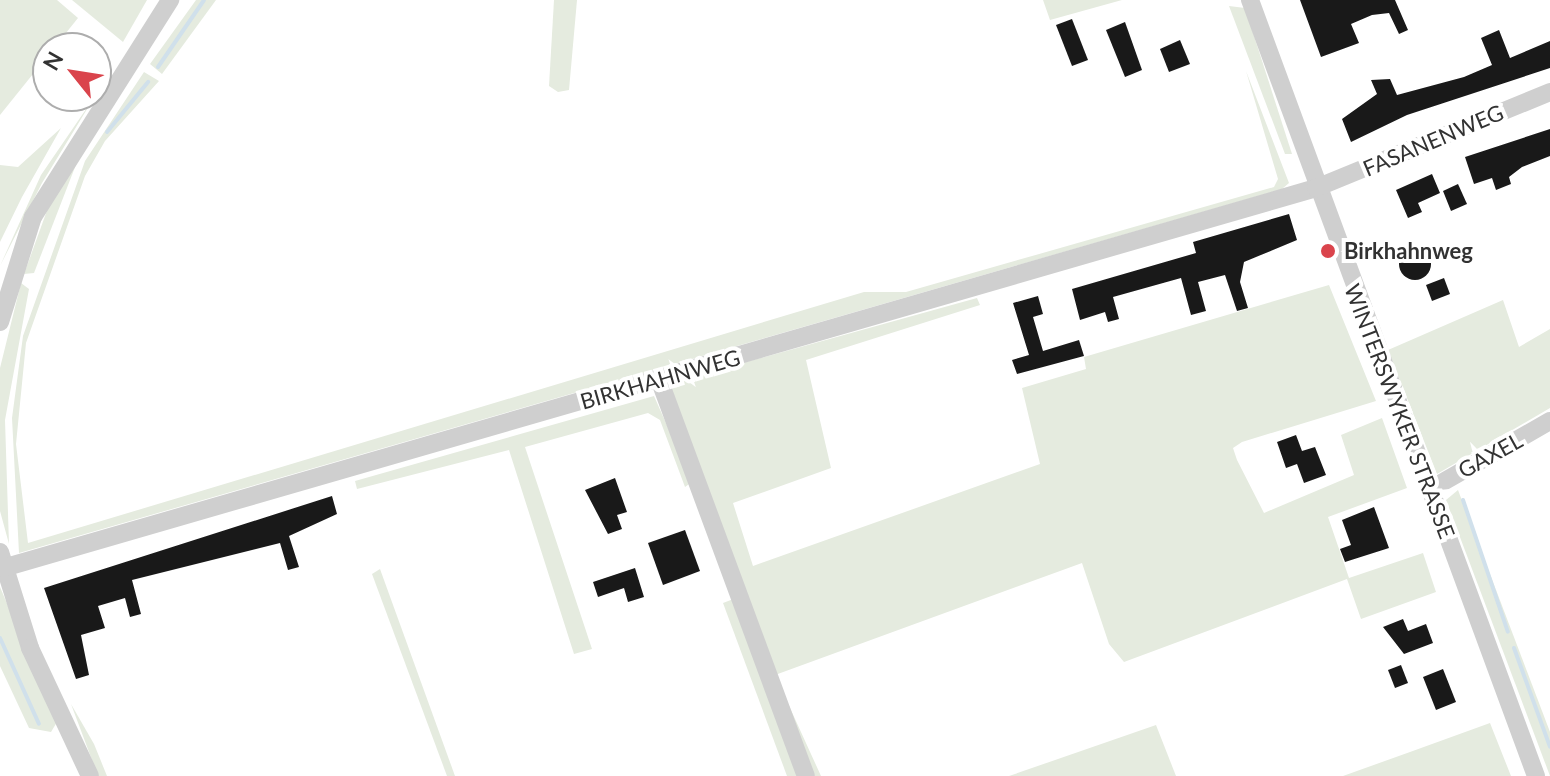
<!DOCTYPE html>
<style>
body{margin:0}
#map{position:relative;width:1550px;height:776px;overflow:hidden;background:#fff;font-family:Lato,sans-serif}
div>[style]{position:absolute}
.green>*{inset:0;background:#e5ebdf}
.stream>*{height:4px;margin:-2px;padding:0 2px;transform-origin:2px;border-radius:2px;background:#d0e0eb}
.building>*{inset:0;background:#191919}
.round{border-radius:50%}
.minor>*{height:18px;margin:-9px;padding:0 9px;transform-origin:9px;border-radius:9px;background:#cfcfcf}
.dots>*{width:22px;height:22px;translate:-50% -50%;box-sizing:border-box;border:4px solid #fff;border-radius:50%}
span{translate:-50% -50%;white-space:nowrap;text-align:center;line-height:1.15;-webkit-text-stroke:8px #fff;paint-order:stroke}
.street-label{font-size:22px;color:#323232}
.poi-label{font-size:22px;color:#323232;font-weight:700}
.left{translate:0 -50%;text-align:left}
.north{position:absolute;left:32px;top:32px;width:80px;height:80px;box-sizing:border-box;background:#fff;border:2px solid #adadad;border-radius:50%;rotate:300deg;font-size:22px;font-weight:700;line-height:32px;text-align:center;color:#323232}
.north::after{content:'';display:block;margin:auto;width:28px;height:36px;background:#da444c;clip-path:polygon(50% 0,100% 100%,50% 72%,0 100%)}
</style>
<div id="map">
<div class="green">
<i style="clip-path:polygon(0 0,57px 0,78px 18px,0 115px)"></i>
<i style="clip-path:polygon(72px 0,147px 0,123px 42px)"></i>
<i style="clip-path:polygon(196px 0,216px 0,162px 74px,150px 64px)"></i>
<i style="clip-path:polygon(554px 0,577px 0,569px 90px,558px 92px,549px 86px)"></i>
<i style="clip-path:polygon(1043px 0,1122px 0,1050px 20px)"></i>
<i style="clip-path:polygon(1229px 6px,1245px 8px,1292px 154px,1285px 154px)"></i>
<i style="clip-path:polygon(1246px 71px,1289px 183px,1282px 189px,19px 553px,12px 418px,23px 336px,85px 161px,144px 72px,159px 81px,105px 141px,85px 176px,26px 343px,16px 444px,28px 543px,864px 292px,906px 292px,1274px 187px,1278px 179px)"></i>
<i style="clip-path:polygon(95px 96px,42px 183px,0 266px,41px 175px)"></i>
<i style="clip-path:polygon(61px 128px,22px 197px,0 242px,0 165px,18px 167px)"></i>
<i style="clip-path:polygon(77px 162px,34px 273px,24px 274px,49px 205px)"></i>
<i style="clip-path:polygon(21px 283px,29px 289px,5px 420px,9px 544px,0 511px,0 368px)"></i>
<i style="clip-path:polygon(1329px 285px,1376px 401px,1242px 442px,1233px 448px,1237px 460px,1264px 513px,1354px 475px,1341px 435px,1382px 418px,1407px 488px,1328px 517px,1349px 578px,1423px 553px,1436px 592px,1361px 619px,1347px 579px,1124px 662px,1109px 644px,1082px 563px,775px 675px,821px 776px,808px 776px,667px 384px,977px 298px,980px 305px,806px 360px,831px 468px,733px 503px,753px 566px,1040px 464px,1022px 388px,1086px 369px,1084px 357px)"></i>
<i style="clip-path:polygon(1503px 300px,1519px 347px,1550px 329px,1550px 408px,1437px 474px,1388px 350px)"></i>
<i style="clip-path:polygon(654px 396px,692px 482px,685px 487px,660px 420px,648px 413px,525px 447px,592px 649px,574px 654px,509px 450px,357px 489px,355px 481px)"></i>
<i style="clip-path:polygon(1458px 490px,1550px 732px,1550px 776px,1446px 500px)"></i>
<i style="clip-path:polygon(380px 569px,455px 776px,447px 776px,372px 574px)"></i>
<i style="clip-path:polygon(0 587px,57px 722px,51px 732px,29px 728px,0 666px)"></i>
<i style="clip-path:polygon(736px 598px,801px 776px,787px 776px,723px 603px)"></i>
<i style="clip-path:polygon(71px 704px,94px 744px,107px 776px,98px 776px)"></i>
<i style="clip-path:polygon(1490px 723px,1511px 776px,1343px 776px,1410px 752px)"></i>
<i style="clip-path:polygon(1156px 725px,1176px 776px,1009px 776px)"></i>
</div>
<div class="stream">
<i style="left:158px;top:67px;width:81px;rotate:-55.5deg"></i>
<i style="left:107px;top:132px;width:65px;rotate:-50.6deg"></i>
<i style="left:1463px;top:500px;width:139px;rotate:71.2deg"></i>
<i style="left:0;top:638px;width:94px;rotate:65.6deg"></i>
<i style="left:1514px;top:648px;width:105px;rotate:70deg"></i>
</div>
<div class="building">
<i style="clip-path:polygon(1300px 0,1395px 0,1408px 30px,1399px 34px,1389px 13px,1372px 15px,1351px 24px,1359px 43px,1321px 57px)"></i>
<i style="clip-path:polygon(1072px 19px,1088px 60px,1072px 66px,1056px 25px)"></i>
<i style="clip-path:polygon(1125px 22px,1142px 70px,1125px 77px,1106px 30px)"></i>
<i style="clip-path:polygon(1499px 30px,1510px 58px,1550px 41px,1550px 68px,1407px 115px,1351px 142px,1342px 119px,1377px 94px,1371px 80px,1390px 79px,1397px 95px,1464px 77px,1492px 65px,1481px 38px)"></i>
<i style="clip-path:polygon(1180px 40px,1190px 64px,1169px 72px,1160px 49px)"></i>
<i style="clip-path:polygon(1550px 129px,1550px 156px,1522px 167px,1509px 177px,1511px 184px,1496px 190px,1492px 178px,1474px 184px,1465px 157px)"></i>
<i style="clip-path:polygon(1432px 174px,1440px 193px,1418px 203px,1422px 212px,1408px 218px,1396px 190px)"></i>
<i style="clip-path:polygon(1458px 184px,1467px 204px,1451px 211px,1443px 191px)"></i>
<i style="clip-path:polygon(1289px 214px,1297px 240px,1244px 262px,1240px 282px,1248px 308px,1237px 311px,1225px 275px,1198px 282px,1206px 311px,1191px 315px,1181px 278px,1113px 297px,1119px 319px,1108px 322px,1105px 312px,1080px 320px,1072px 289px,1196px 253px,1193px 242px)"></i>
<i class="round" style="left:1399px;top:248px;width:32px;height:32px"></i>
<i style="clip-path:polygon(1444px 278px,1450px 294px,1432px 301px,1426px 285px)"></i>
<i style="clip-path:polygon(1038px 296px,1043px 314px,1033px 317px,1043px 351px,1079px 340px,1084px 356px,1017px 374px,1012px 360px,1029px 355px,1013px 303px)"></i>
<i style="clip-path:polygon(1296px 435px,1302px 451px,1315px 447px,1326px 475px,1304px 483px,1297px 464px,1286px 468px,1277px 442px)"></i>
<i style="clip-path:polygon(615px 478px,627px 512px,617px 515px,622px 529px,608px 534px,585px 490px)"></i>
<i style="clip-path:polygon(332px 496px,337px 514px,289px 536px,299px 567px,288px 570px,280px 543px,132px 580px,141px 614px,130px 617px,125px 598px,98px 606px,105px 628px,81px 635px,89px 675px,76px 679px,44px 588px)"></i>
<i style="clip-path:polygon(1374px 507px,1389px 548px,1345px 562px,1340px 549px,1351px 545px,1342px 520px)"></i>
<i style="clip-path:polygon(685px 530px,700px 571px,663px 585px,648px 543px)"></i>
<i style="clip-path:polygon(635px 568px,644px 597px,628px 602px,624px 588px,598px 597px,593px 582px)"></i>
<i style="clip-path:polygon(1403px 619px,1408px 631px,1426px 624px,1433px 643px,1404px 654px,1383px 627px)"></i>
<i style="clip-path:polygon(1401px 665px,1408px 683px,1395px 688px,1388px 670px)"></i>
<i style="clip-path:polygon(1443px 669px,1456px 702px,1436px 710px,1423px 677px)"></i>
</div>
<div class="minor">
<i style="left:1250px;top:0;width:827px;rotate:69.77deg"></i>
<i style="left:0;top:322px;width:110px;rotate:-72.6deg"></i>
<i style="left:33px;top:217px;width:257px;rotate:-57.7deg"></i>
<i style="left:659px;top:379px;width:423px;rotate:69.7deg"></i>
<i style="left:1429px;top:490px;width:139px;rotate:-29.7deg"></i>
<i style="left:0;top:552px;width:101px;rotate:72.6deg"></i>
<i style="left:30px;top:648px;width:141px;rotate:64.9deg"></i>
<i style="left:3px;top:568px;width:1367px;rotate:-16.14deg"></i>
<i style="left:1316px;top:188px;width:253px;rotate:-22.3deg"></i>
</div>
<div class="dots">
<i style="left:1328px;top:251px;background:#da444c"></i>
</div>
<div class="street-label">
<span style="left:1433px;top:140px;rotate:-23deg">FASANENWEG</span>
<span style="left:660px;top:379px;rotate:-16deg">BIRKHAHNWEG</span>
<span style="left:1400px;top:411px;rotate:69deg">WINTERSWYKER STRASSE</span>
<span style="left:1490px;top:455px;rotate:-29deg">GAXEL</span>
</div>
<div class="poi-label">
<span class="left" style="left:1344px;top:251px">Birkhahnweg</span>
</div>
<div class="north">N</div>
</div>
